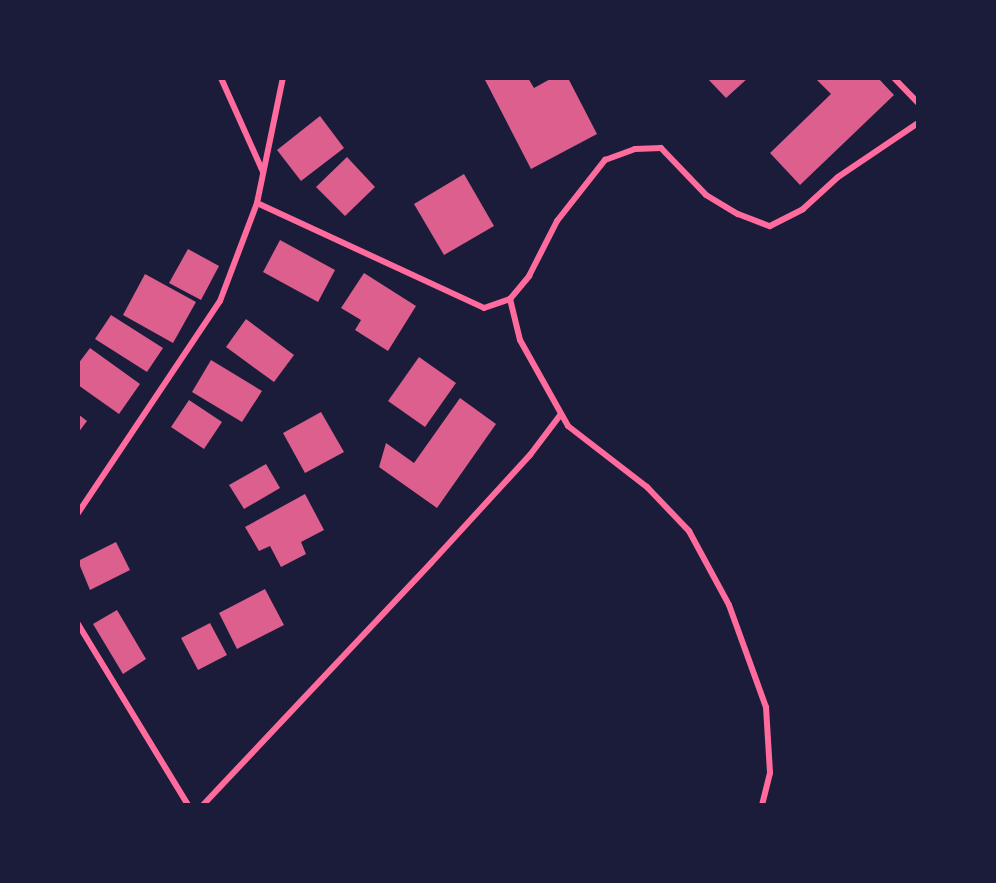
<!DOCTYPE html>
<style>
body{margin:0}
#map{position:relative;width:996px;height:883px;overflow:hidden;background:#1b1b3a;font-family:Roboto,sans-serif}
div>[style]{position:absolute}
.building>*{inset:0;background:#dd5f8e}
.minor>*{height:6px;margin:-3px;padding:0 3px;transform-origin:3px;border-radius:3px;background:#ff6b9d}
span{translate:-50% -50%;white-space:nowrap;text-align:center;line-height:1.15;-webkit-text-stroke:5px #1b1b3a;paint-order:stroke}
.frame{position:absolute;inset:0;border:80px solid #1b1b3a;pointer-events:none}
</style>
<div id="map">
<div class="building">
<i style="clip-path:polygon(484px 78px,528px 78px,534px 88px,552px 78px,568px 78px,597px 134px,531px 169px)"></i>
<i style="clip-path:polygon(707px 78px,748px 78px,726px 98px)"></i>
<i style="clip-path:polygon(815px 78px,878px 78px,894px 95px,800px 185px,770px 153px,831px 94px)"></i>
<i style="clip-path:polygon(320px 116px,344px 148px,301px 181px,277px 150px)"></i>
<i style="clip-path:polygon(347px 157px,375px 187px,345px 216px,316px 187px)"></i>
<i style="clip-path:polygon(464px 174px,494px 226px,444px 255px,414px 204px)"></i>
<i style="clip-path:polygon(280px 240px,335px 270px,318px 302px,263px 272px)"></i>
<i style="clip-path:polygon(188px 249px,219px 266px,201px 300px,169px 283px)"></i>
<i style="clip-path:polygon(364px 273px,416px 306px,388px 351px,355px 330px,361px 320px,341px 308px)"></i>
<i style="clip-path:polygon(145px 274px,196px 302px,173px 343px,123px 315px)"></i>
<i style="clip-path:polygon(111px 315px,163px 348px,147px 372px,95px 339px)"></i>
<i style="clip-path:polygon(246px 319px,294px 355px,274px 382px,226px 347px)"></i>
<i style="clip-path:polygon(90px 348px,140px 384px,119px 414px,78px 385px,78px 364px)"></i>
<i style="clip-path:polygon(419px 357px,456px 383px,425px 427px,388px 401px)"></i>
<i style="clip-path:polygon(211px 360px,262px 391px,242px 422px,192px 392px)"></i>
<i style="clip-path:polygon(460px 398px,496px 424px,437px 508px,379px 467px,386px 443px,414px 463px)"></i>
<i style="clip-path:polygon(189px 400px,222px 422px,204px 449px,171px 427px)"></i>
<i style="clip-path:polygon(321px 412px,344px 452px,305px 473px,283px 433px)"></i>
<i style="clip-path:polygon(78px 414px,87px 421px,78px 433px)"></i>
<i style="clip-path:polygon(266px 464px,280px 488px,244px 509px,229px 485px)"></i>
<i style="clip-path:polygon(305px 494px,324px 530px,301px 542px,306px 554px,281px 567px,270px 546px,259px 551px,245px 527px)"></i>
<i style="clip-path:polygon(116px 542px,130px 570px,90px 590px,78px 561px)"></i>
<i style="clip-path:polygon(265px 589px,284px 625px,237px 649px,219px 613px)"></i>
<i style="clip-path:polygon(117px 610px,146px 659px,123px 674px,93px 624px)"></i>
<i style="clip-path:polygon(210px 623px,227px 655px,198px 670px,181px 638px)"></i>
</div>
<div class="minor">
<i style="left:221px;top:78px;width:103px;rotate:65.9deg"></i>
<i style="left:894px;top:78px;width:35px;rotate:46deg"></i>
<i style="left:257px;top:203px;width:250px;rotate:24.8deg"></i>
<i style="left:484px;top:308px;width:28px;rotate:-19deg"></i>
<i style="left:510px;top:299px;width:30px;rotate:-50deg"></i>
<i style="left:529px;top:276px;width:62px;rotate:-63deg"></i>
<i style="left:557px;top:221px;width:78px;rotate:-51.8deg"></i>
<i style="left:605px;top:160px;width:32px;rotate:-20deg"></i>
<i style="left:635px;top:149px;width:26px;rotate:-2deg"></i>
<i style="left:661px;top:148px;width:65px;rotate:46.2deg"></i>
<i style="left:706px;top:195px;width:37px;rotate:31deg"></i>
<i style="left:738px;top:214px;width:34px;rotate:21deg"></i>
<i style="left:770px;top:226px;width:37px;rotate:-27deg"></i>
<i style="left:803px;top:209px;width:47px;rotate:-42.4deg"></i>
<i style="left:838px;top:177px;width:97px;rotate:-34deg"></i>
<i style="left:510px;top:299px;width:42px;rotate:76.3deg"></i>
<i style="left:520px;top:340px;width:98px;rotate:60.8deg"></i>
<i style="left:568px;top:426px;width:100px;rotate:37.7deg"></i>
<i style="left:647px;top:487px;width:61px;rotate:46.3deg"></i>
<i style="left:689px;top:531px;width:84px;rotate:61.6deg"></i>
<i style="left:729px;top:605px;width:109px;rotate:70.1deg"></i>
<i style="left:766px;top:707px;width:66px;rotate:86.5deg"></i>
<i style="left:770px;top:773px;width:33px;rotate:104deg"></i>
<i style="left:78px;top:513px;width:255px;rotate:-56.2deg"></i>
<i style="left:220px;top:301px;width:105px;rotate:-69.3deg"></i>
<i style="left:257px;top:203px;width:128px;rotate:-78.3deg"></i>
<i style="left:78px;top:624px;width:212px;rotate:58.7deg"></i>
<i style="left:203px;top:805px;width:332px;rotate:-46.7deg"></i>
<i style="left:431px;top:563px;width:147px;rotate:-47.5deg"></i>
<i style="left:530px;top:455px;width:51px;rotate:-52.9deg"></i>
</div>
<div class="frame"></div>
</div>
